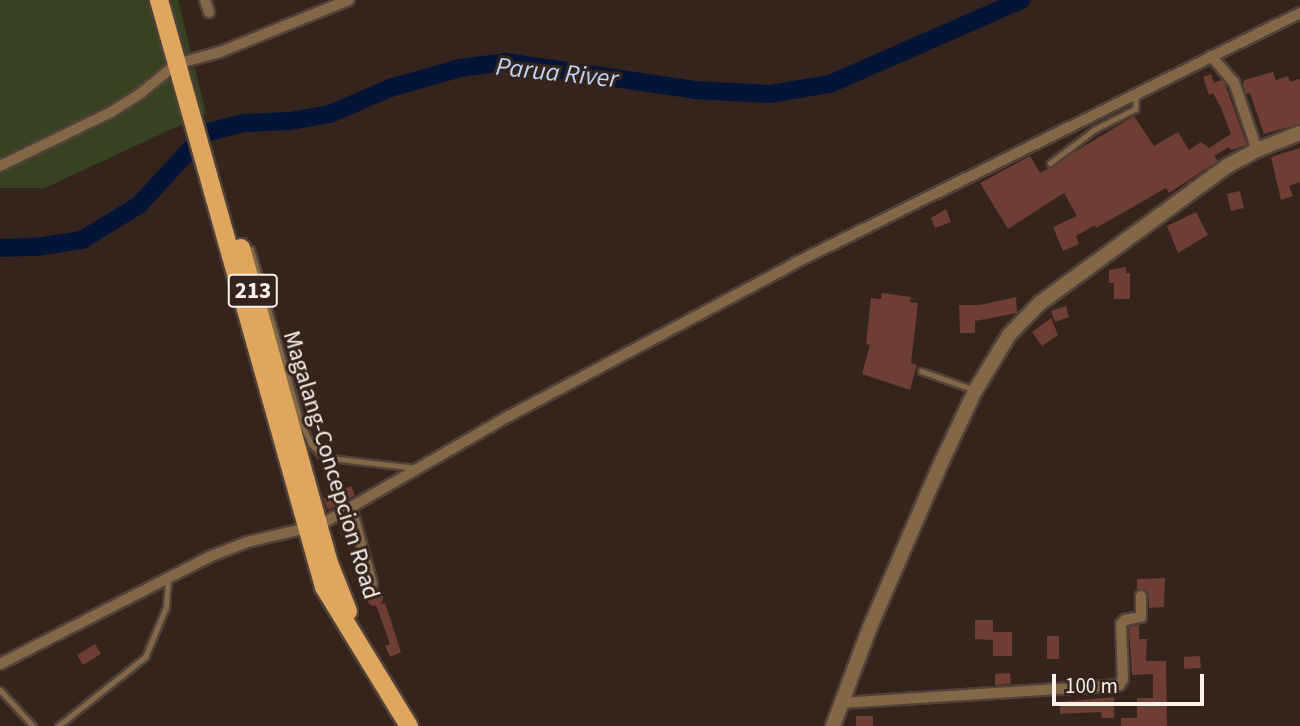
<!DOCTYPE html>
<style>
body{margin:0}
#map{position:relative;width:1300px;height:726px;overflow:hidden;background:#34241d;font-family:"Source Sans 3",sans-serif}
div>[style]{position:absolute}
.green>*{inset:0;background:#374220}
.river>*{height:18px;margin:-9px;padding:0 9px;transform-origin:9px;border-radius:9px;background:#031436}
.building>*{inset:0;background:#6e3d34}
.round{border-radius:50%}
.roads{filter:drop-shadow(2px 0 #50413a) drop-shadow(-2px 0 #50413a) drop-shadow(0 2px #50413a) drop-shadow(0 -2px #50413a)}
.service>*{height:5px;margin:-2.5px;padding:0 2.5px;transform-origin:2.5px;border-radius:2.5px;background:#836847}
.minor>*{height:10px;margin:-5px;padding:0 5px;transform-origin:5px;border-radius:5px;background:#836847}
.tertiary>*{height:14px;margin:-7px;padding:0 7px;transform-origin:7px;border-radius:7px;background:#836847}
.primary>*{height:18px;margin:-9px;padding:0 9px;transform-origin:9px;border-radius:9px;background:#dfa75e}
span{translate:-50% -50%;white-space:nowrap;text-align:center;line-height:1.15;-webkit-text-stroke:6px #34241d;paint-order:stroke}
.shield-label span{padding:2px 5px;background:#34241d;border:2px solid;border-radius:5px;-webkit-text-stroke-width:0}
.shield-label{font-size:23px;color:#fcf0eb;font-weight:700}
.street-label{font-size:24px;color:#fcf0eb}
.water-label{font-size:26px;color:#bed5fd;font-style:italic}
.scale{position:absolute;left:1052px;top:674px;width:152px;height:32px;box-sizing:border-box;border:4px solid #fcf0eb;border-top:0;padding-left:9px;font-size:21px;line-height:24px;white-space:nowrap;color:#fcf0eb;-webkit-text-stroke:5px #34241d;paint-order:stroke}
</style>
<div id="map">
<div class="green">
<i style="clip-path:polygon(0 0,178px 0,206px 113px,45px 188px,0 188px)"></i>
</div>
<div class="river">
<i style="left:0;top:248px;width:36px;rotate:-2deg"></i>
<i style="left:36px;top:247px;width:47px;rotate:-8.7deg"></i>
<i style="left:82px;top:240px;width:67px;rotate:-31.6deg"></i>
<i style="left:139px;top:205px;width:98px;rotate:-47.5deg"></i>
<i style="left:205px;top:133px;width:40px;rotate:-14.4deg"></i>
<i style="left:244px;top:123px;width:46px;rotate:-2.5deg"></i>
<i style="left:290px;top:121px;width:41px;rotate:-9.9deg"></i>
<i style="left:330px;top:114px;width:65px;rotate:-23.4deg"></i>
<i style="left:390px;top:88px;width:73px;rotate:-15.9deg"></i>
<i style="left:460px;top:68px;width:46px;rotate:-7.4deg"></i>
<i style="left:506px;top:62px;width:191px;rotate:8.4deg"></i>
<i style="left:695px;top:90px;width:75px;rotate:3.1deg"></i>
<i style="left:770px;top:94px;width:61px;rotate:-9.5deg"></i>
<i style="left:830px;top:84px;width:209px;rotate:-23.7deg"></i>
</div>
<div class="building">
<i style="clip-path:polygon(1273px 72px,1276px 80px,1288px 76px,1290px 82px,1300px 79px,1300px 124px,1264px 134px,1250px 93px,1246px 94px,1243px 84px,1244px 80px)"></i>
<i style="clip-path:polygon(1211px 74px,1214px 83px,1222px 80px,1225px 84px,1247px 145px,1231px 150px,1229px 147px,1214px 156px,1218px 161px,1169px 193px,1166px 188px,1096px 228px,1095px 225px,1076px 236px,1079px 244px,1063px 251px,1053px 227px,1077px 216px,1064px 193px,1008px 229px,980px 183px,1030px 156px,1040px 173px,1134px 116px,1154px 146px,1178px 132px,1189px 150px,1201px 142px,1209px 148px,1231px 134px,1221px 108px,1213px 93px,1209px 95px,1203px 77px)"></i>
<i style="clip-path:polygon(1300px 148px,1300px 182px,1289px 186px,1293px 196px,1281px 200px,1271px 157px)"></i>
<i style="clip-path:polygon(1240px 191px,1244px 208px,1231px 211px,1227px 194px)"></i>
<i style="clip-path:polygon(946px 209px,951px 222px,935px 228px,931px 218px)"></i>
<i style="clip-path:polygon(1196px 212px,1208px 235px,1178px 253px,1167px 226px)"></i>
<i style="clip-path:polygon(1126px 267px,1126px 273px,1130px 273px,1130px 299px,1114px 299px,1114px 283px,1109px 283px,1109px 270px)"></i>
<i style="clip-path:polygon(882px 293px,911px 297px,910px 302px,918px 303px,911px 363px,917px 365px,910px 390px,862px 374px,870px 345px,866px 344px,871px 298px,881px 299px)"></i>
<i style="clip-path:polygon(1016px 297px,1017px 313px,975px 321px,975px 333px,960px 333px,959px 305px,980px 305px)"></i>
<i style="clip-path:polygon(1066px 306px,1069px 317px,1055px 322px,1051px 311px)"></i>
<i style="clip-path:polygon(1051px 318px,1058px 335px,1042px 346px,1032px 332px)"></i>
<i style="clip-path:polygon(351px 486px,355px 495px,328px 510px,323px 498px)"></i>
<i style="clip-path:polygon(1165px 578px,1164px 607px,1149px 608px,1148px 593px,1137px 589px,1137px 579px)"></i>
<i class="round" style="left:367px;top:590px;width:16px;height:16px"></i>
<i style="clip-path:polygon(385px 603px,401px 652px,390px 657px,385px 646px,390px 644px,376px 605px)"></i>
<i style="clip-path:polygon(975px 620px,993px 620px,993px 632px,1012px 632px,1012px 656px,993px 656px,993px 640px,975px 639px)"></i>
<i style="clip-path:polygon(1139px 625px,1139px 639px,1147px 639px,1146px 661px,1166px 661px,1167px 726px,1121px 726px,1121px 718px,1137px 718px,1137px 698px,1153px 698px,1153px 674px,1132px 675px,1129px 627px)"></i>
<i style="clip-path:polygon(1047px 636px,1059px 636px,1059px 659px,1047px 659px)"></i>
<i style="clip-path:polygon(95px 644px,101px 654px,83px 665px,77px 655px)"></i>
<i style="clip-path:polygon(1200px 656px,1201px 668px,1184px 669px,1184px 657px)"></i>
<i style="clip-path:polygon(1010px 673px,1011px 684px,995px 685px,995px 674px)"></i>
<i style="clip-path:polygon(1114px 697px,1114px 718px,1102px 718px,1101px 712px,1060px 714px,1060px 702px)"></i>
<i style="clip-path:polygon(856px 716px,873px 716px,873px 726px,856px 726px)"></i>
</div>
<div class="roads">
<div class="service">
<i style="left:1050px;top:163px;width:56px;rotate:-37.1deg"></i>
<i style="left:1095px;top:129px;width:45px;rotate:-26.6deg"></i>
<i style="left:1135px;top:109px;width:14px;rotate:-86deg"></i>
<i style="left:251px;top:249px;width:181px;rotate:74deg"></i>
<i style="left:301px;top:423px;width:23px;rotate:65deg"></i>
<i style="left:311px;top:444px;width:15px;rotate:48deg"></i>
<i style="left:321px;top:455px;width:9px;rotate:18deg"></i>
<i style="left:330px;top:458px;width:87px;rotate:6.6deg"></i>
<i style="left:921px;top:371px;width:56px;rotate:19.7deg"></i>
<i style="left:0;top:690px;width:49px;rotate:47.5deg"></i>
<i style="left:58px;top:726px;width:111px;rotate:-38.4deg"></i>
<i style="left:145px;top:657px;width:54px;rotate:-67.2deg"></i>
<i style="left:166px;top:607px;width:29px;rotate:-86deg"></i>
</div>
<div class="minor">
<i style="left:205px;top:0;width:13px;rotate:72deg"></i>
<i style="left:1211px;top:56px;width:35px;rotate:49deg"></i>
<i style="left:1234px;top:82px;width:72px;rotate:71.3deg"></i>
<i style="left:0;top:166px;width:123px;rotate:-25.9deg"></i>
<i style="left:111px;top:112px;width:36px;rotate:-32deg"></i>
<i style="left:141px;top:93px;width:45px;rotate:-39.6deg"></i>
<i style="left:176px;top:64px;width:46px;rotate:-15.3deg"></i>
<i style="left:220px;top:52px;width:139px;rotate:-22deg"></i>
<i style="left:351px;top:507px;width:80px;rotate:74.7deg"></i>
<i style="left:0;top:664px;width:235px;rotate:-27.1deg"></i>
<i style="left:209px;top:557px;width:41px;rotate:-21.5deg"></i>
<i style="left:247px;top:542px;width:75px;rotate:-13.1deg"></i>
<i style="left:320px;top:525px;width:218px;rotate:-30deg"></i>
<i style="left:509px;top:416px;width:324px;rotate:-28.1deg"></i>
<i style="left:795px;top:263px;width:563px;rotate:-26.34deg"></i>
<i style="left:841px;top:703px;width:279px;rotate:-3.7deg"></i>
<i style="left:1119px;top:685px;width:7px;rotate:-56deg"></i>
<i style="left:1123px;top:679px;width:55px;rotate:-92.1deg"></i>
<i style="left:1121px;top:624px;width:6px;rotate:-45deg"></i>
<i style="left:1125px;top:620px;width:16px;rotate:-11deg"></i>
<i style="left:1141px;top:617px;width:21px;rotate:-90deg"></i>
</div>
<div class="tertiary">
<i style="left:833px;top:726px;width:106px;rotate:-69.5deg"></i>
<i style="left:870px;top:627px;width:169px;rotate:-66.6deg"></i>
<i style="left:937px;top:472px;width:89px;rotate:-64.9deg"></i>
<i style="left:975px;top:391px;width:66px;rotate:-58.7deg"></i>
<i style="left:1009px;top:335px;width:45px;rotate:-45.9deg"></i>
<i style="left:1040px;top:303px;width:232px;rotate:-36.2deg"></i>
<i style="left:1227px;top:166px;width:34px;rotate:-28deg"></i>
<i style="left:1257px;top:150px;width:46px;rotate:-21.6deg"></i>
</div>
<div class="primary">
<i style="left:159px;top:0;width:610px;rotate:74.3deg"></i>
<i style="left:324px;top:587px;width:163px;rotate:58.6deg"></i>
<i style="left:241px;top:248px;width:327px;rotate:74.4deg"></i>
<i style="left:329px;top:563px;width:52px;rotate:68.4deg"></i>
</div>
</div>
<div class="shield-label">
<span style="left:253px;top:291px">213</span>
</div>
<div class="street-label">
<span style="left:331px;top:465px;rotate:73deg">Magalang-Concepcion Road</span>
</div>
<div class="water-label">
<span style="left:557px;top:73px;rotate:6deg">Parua River</span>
</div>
<div class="scale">100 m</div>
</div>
